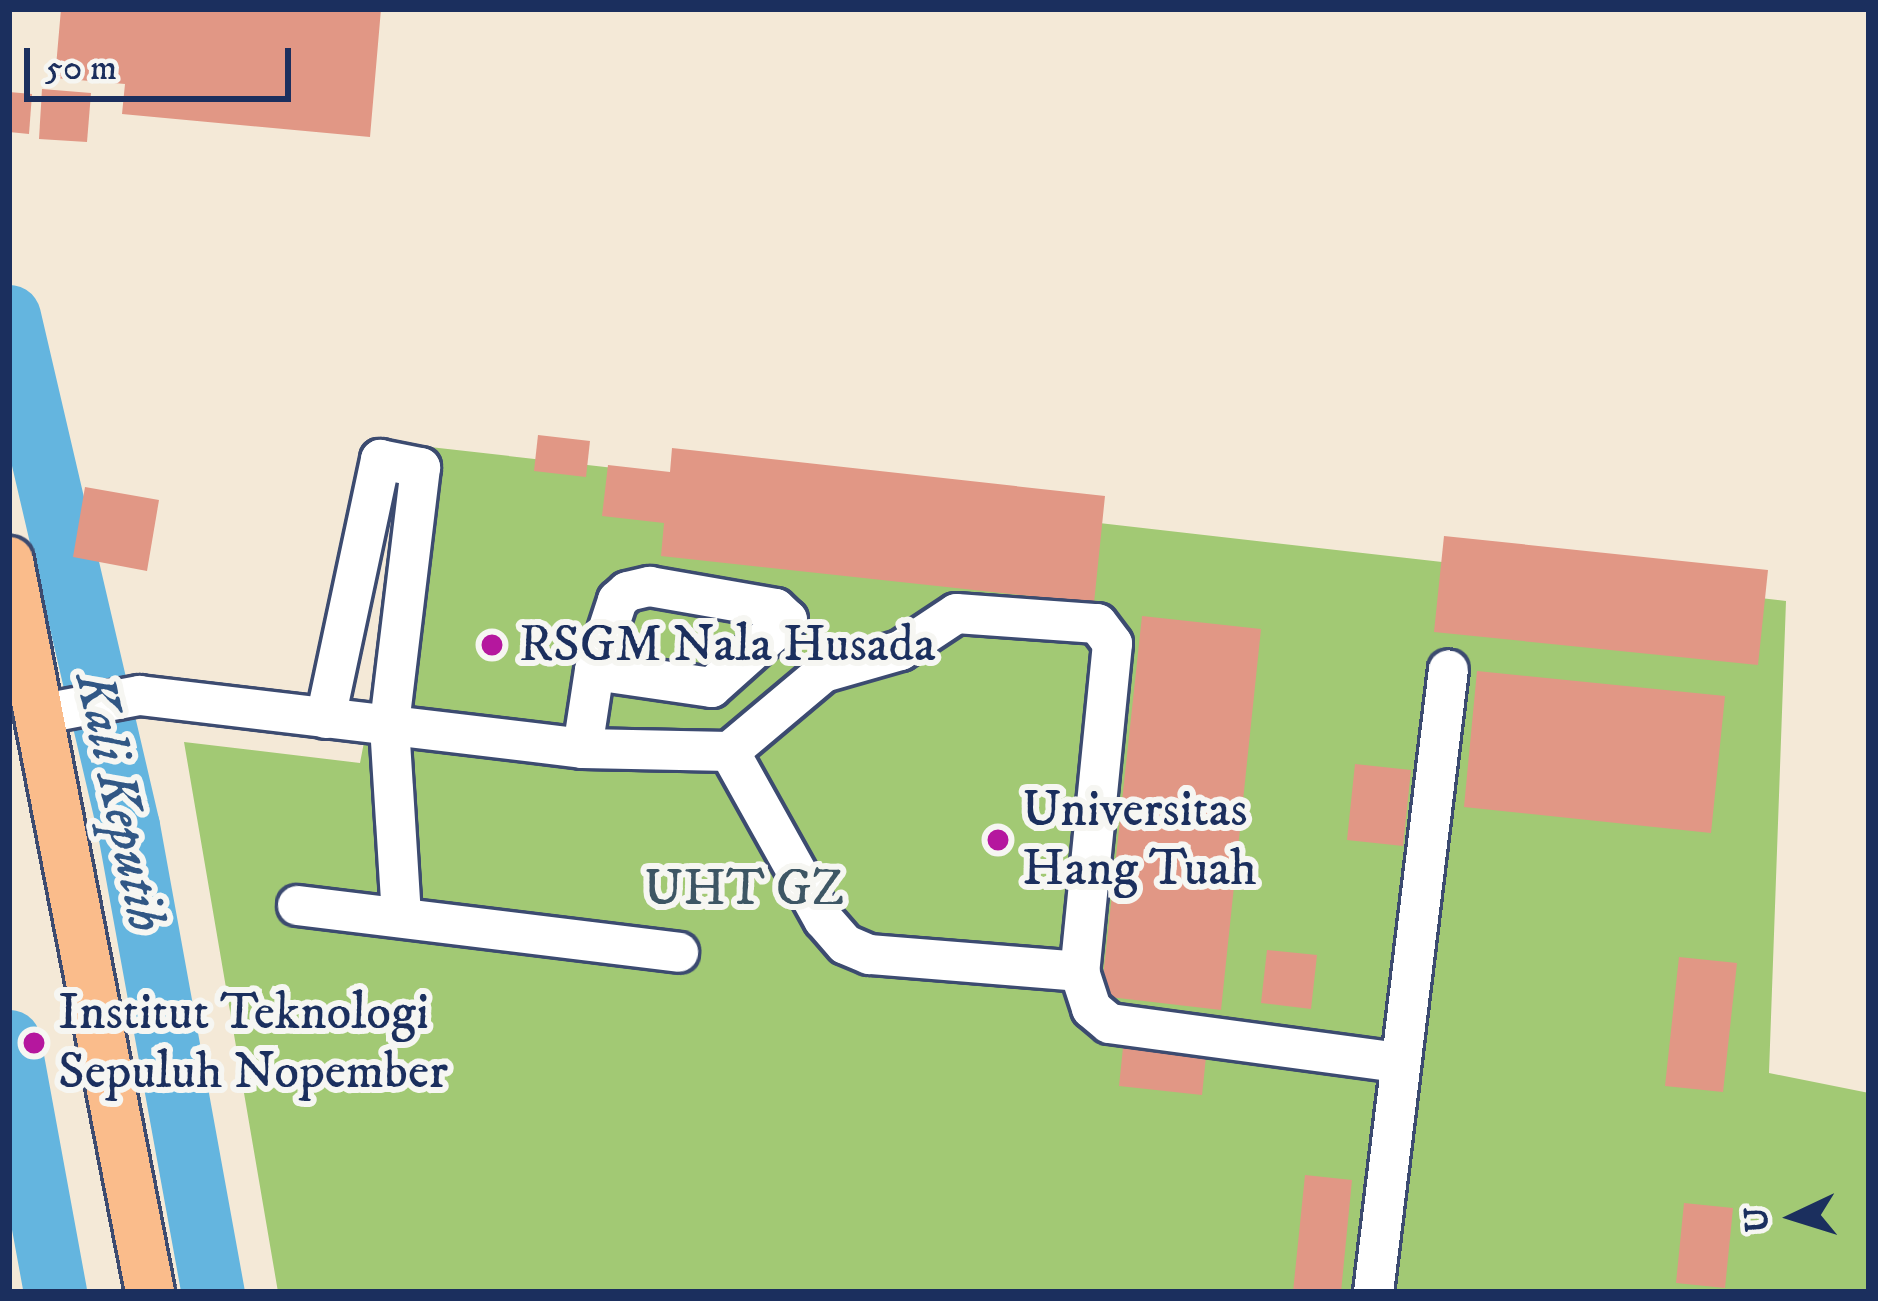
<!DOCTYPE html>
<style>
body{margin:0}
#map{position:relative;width:1878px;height:1301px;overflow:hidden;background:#f4e9d7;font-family:"IM FELL DW Pica",serif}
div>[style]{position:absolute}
.green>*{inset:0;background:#a2c974}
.river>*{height:63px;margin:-31.5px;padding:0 31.5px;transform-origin:31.5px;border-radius:31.5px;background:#64b5df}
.building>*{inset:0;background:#e19785}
.roads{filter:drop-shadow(3px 0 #3c4b70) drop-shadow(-3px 0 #3c4b70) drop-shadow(0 3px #3c4b70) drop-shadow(0 -3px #3c4b70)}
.minor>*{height:39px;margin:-19.5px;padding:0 19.5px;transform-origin:19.5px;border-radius:19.5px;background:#fff}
.major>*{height:48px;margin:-24px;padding:0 24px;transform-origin:24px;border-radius:24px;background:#fabc8b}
.dots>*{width:33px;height:33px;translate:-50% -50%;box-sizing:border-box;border:6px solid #f6f6f2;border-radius:50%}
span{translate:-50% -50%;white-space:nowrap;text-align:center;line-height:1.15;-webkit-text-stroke:12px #f6f6f2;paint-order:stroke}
.poi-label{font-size:51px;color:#1b2f5e}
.left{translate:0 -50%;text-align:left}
.park-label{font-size:51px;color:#3d5664}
.water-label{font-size:54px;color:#315785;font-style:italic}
.frame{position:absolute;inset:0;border:12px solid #1b2f5e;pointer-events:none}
.north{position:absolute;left:1734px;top:1157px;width:120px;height:120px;-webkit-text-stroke:9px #f6f6f2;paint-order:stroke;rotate:266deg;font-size:33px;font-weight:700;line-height:48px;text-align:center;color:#1b2f5e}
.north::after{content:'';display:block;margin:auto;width:42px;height:54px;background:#1b2f5e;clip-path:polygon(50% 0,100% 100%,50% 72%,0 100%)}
.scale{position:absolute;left:24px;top:48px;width:267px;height:54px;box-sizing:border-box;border:6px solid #1b2f5e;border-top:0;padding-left:15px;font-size:36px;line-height:42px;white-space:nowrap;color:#1b2f5e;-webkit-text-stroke:9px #f6f6f2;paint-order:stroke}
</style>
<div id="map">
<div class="green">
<i style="clip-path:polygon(421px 446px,1786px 601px,1769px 1073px,1869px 1093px,1869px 1292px,278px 1292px,184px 742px,360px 763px)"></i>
</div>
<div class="river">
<i style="left:9px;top:316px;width:524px;rotate:76.87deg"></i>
<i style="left:128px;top:826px;width:474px;rotate:79.7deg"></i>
<i style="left:9px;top:1041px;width:255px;rotate:79.6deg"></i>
</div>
<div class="building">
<i style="clip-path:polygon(61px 9px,381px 9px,370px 137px,122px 114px,125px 84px,55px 78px)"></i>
<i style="clip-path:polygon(42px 89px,91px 93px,87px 142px,39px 139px)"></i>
<i style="clip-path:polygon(9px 92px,32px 94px,29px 134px,9px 132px)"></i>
<i style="clip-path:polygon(538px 435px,590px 441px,586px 477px,534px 471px)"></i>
<i style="clip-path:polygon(672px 448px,1105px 496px,1094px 603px,661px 556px,664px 523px,602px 516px,608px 465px,670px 472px)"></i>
<i style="clip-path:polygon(85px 487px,159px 500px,147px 571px,73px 557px)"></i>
<i style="clip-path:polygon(1444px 536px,1768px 570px,1758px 665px,1434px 632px)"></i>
<i style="clip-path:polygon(1142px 616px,1261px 629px,1221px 1010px,1101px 996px)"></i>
<i style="clip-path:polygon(1477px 671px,1725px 696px,1711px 833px,1464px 807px)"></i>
<i style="clip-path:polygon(1355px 764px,1411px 770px,1403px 846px,1347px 840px)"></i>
<i style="clip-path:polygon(1267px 950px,1317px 955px,1311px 1009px,1261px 1003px)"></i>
<i style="clip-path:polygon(1679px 957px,1737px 963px,1723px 1092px,1665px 1086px)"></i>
<i style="clip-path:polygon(1124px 1038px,1207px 1047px,1202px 1095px,1119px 1086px)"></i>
<i style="clip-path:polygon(1305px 1175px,1352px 1180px,1341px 1292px,1293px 1292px)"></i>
<i style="clip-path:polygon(1684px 1203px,1733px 1208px,1725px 1288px,1676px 1283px)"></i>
</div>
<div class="roads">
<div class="minor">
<i style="left:38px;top:714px;width:103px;rotate:-10.7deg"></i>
<i style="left:139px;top:695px;width:446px;rotate:6.8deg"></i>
<i style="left:582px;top:748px;width:147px;rotate:1.2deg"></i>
<i style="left:729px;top:751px;width:123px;rotate:-40deg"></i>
<i style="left:823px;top:672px;width:80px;rotate:-15.9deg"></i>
<i style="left:900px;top:650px;width:67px;rotate:-33.5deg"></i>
<i style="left:956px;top:613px;width:141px;rotate:4.1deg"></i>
<i style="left:1097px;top:623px;width:25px;rotate:53deg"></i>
<i style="left:1112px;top:643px;width:330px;rotate:95.7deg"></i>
<i style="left:1079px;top:971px;width:39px;rotate:72deg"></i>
<i style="left:1091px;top:1008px;width:23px;rotate:40deg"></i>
<i style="left:1109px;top:1023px;width:293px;rotate:7.7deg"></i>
<i style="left:325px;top:718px;width:265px;rotate:-78deg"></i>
<i style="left:380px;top:459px;width:41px;rotate:11.3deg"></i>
<i style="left:420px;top:467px;width:260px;rotate:96.9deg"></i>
<i style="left:389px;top:725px;width:192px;rotate:86.4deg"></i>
<i style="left:582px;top:748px;width:79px;rotate:-81.3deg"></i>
<i style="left:594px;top:670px;width:74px;rotate:-71.8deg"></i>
<i style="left:617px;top:600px;width:13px;rotate:-42deg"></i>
<i style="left:627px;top:591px;width:23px;rotate:-13deg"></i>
<i style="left:649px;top:586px;width:128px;rotate:9.9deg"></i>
<i style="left:775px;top:608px;width:16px;rotate:43deg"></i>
<i style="left:787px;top:619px;width:102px;rotate:138.2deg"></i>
<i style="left:711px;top:687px;width:118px;rotate:-171.7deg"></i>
<i style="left:729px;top:751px;width:193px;rotate:60.8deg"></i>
<i style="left:823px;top:919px;width:33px;rotate:49deg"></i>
<i style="left:845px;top:944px;width:26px;rotate:23deg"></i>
<i style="left:869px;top:954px;width:211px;rotate:4.6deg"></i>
<i style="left:297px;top:905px;width:384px;rotate:7deg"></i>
<i style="left:1373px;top:1292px;width:627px;rotate:-83.14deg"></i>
</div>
<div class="major">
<i style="left:9px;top:561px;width:744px;rotate:79.08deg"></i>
</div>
</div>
<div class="dots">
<i style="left:492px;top:645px;background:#b5179e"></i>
<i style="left:998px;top:840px;background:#b5179e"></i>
<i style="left:34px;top:1043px;background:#b5179e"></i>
</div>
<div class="poi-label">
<span class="left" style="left:519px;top:645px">RSGM Nala Husada</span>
<span class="left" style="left:1022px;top:840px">Universitas<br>Hang Tuah</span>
<span class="left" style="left:58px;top:1043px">Institut Teknologi<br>Sepuluh Nopember</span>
</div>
<div class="park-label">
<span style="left:744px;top:889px">UHT GZ</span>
</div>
<div class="water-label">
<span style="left:119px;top:802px;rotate:78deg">Kali Keputih</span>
</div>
<div class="frame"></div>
<div class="north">U</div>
<div class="scale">50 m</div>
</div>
